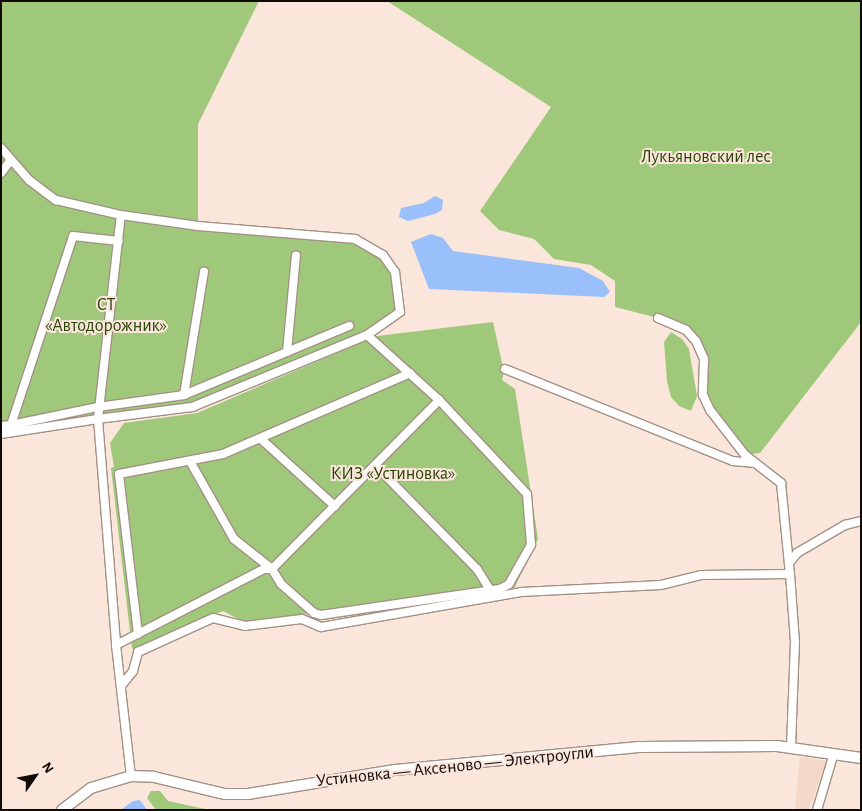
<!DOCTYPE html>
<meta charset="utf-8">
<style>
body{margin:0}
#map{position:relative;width:862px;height:811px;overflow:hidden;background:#fbe6db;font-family:"Alegreya Sans",sans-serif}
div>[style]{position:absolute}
.built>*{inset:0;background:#f3d8c8}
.green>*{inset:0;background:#a0c87b}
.water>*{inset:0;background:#99c0fb}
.roads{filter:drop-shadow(1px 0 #a39085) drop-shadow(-1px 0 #a39085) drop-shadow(0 1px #a39085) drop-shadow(0 -1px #a39085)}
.street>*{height:8px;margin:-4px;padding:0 4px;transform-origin:4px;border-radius:4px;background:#fff}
.secondary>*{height:10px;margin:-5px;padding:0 5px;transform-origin:5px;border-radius:5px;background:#fff}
span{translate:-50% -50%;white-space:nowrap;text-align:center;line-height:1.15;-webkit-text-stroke:4px #fbe6db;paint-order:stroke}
.park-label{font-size:18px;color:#294307}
.street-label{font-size:18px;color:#110a07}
.frame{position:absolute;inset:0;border:2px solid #110a07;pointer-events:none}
.north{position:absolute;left:10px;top:751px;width:50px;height:50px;-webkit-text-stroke:4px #fbe6db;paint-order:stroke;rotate:57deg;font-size:14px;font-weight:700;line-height:20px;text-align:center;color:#110a07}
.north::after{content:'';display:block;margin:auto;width:18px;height:22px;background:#110a07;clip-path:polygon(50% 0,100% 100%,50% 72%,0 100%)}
</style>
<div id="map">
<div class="built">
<i style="clip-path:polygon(800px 757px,826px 761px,809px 810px,795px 810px)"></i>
</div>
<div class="green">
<i style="clip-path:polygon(1px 1px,259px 1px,198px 124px,198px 225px,109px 211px,56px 199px,30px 180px,1px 141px)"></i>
<i style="clip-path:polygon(387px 1px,861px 1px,861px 322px,760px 453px,745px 455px,703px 395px,704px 359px,696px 341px,658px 318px,615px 307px,615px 281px,591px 265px,554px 259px,534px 239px,499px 230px,480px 211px,551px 107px)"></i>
<i style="clip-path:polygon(1px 152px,55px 201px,121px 216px,355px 239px,383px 255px,395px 272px,400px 312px,367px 335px,192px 407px,1px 434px)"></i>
<i style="clip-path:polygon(493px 322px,504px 372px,502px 380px,515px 389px,538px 539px,514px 589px,317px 621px,307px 614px,244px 622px,223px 611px,132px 649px,111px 468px,114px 467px,110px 443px,124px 423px,197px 413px,377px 336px)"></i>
<i style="clip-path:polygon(671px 332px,682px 339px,689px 349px,697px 396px,691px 411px,679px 406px,671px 397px,667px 381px,664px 342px)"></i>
<i style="clip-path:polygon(151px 791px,160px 791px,168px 801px,210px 810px,156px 810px,147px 798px)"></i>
</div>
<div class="water">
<i style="clip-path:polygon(435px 196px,443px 200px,442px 210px,435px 214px,408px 221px,399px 217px,401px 208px,424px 203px)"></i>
<i style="clip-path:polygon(431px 234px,443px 238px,453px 251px,579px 268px,603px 281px,610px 292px,604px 297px,429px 289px,411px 242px)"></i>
<i style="clip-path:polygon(140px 800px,147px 810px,121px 810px,133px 801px)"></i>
</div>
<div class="roads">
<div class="street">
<i style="left:1px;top:148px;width:43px;rotate:48.8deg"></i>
<i style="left:29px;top:180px;width:34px;rotate:37deg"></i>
<i style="left:56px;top:200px;width:67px;rotate:13deg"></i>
<i style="left:121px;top:215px;width:78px;rotate:8.1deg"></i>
<i style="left:198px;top:226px;width:158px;rotate:4.7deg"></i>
<i style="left:355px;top:239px;width:32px;rotate:30deg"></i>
<i style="left:383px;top:255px;width:21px;rotate:55deg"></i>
<i style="left:395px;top:272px;width:40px;rotate:82.9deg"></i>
<i style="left:400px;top:312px;width:40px;rotate:145.1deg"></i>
<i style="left:367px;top:335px;width:189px;rotate:157.6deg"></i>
<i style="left:192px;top:407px;width:95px;rotate:172.7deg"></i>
<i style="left:98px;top:419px;width:227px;rotate:85.4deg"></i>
<i style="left:116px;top:645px;width:132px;rotate:83.5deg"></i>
<i style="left:1px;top:173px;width:15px;rotate:-53deg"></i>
<i style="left:658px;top:318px;width:30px;rotate:23deg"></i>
<i style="left:686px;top:330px;width:15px;rotate:48deg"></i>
<i style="left:696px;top:341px;width:20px;rotate:66deg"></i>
<i style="left:704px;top:359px;width:36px;rotate:92deg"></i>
<i style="left:703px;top:395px;width:17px;rotate:65deg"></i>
<i style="left:710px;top:410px;width:57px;rotate:52.1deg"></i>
<i style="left:745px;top:455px;width:46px;rotate:37.9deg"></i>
<i style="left:781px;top:483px;width:91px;rotate:84.4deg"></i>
<i style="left:287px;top:352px;width:97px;rotate:-84.7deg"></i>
<i style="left:505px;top:369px;width:246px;rotate:22deg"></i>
<i style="left:733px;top:461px;width:22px;rotate:5deg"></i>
<i style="left:184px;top:395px;width:125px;rotate:-80.8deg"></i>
<i style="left:11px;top:425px;width:89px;rotate:-11.7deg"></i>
<i style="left:98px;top:407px;width:87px;rotate:-7.9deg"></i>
<i style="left:184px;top:395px;width:179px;rotate:-22.7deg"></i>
<i style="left:1px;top:426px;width:10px;rotate:-6deg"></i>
<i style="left:11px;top:425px;width:199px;rotate:-71.8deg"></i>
<i style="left:73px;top:236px;width:46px;rotate:6.2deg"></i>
<i style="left:1px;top:434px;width:98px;rotate:-8.8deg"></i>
<i style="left:98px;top:419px;width:205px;rotate:-83.6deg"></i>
<i style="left:261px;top:439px;width:100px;rotate:42.2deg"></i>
<i style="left:191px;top:463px;width:87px;rotate:60.5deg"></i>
<i style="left:234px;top:539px;width:48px;rotate:38.3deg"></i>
<i style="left:272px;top:569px;width:17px;rotate:59deg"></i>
<i style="left:281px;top:584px;width:44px;rotate:41.3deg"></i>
<i style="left:314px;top:613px;width:7px;rotate:16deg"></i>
<i style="left:321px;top:615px;width:56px;rotate:-8.3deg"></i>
<i style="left:376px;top:607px;width:125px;rotate:-8.3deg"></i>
<i style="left:500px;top:589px;width:10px;rotate:-29deg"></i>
<i style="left:509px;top:584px;width:45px;rotate:-60.6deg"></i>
<i style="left:531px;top:545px;width:51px;rotate:-94.5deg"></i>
<i style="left:527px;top:494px;width:129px;rotate:-133.1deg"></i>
<i style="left:439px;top:400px;width:97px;rotate:-137.9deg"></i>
<i style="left:375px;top:465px;width:146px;rotate:45.6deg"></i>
<i style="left:477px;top:569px;width:25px;rotate:58deg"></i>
<i style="left:789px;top:563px;width:13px;rotate:-51deg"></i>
<i style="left:797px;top:553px;width:56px;rotate:-30.3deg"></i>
<i style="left:845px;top:525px;width:16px;rotate:-14deg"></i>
<i style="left:138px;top:634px;width:161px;rotate:-96.8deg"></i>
<i style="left:119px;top:474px;width:106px;rotate:-10.9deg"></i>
<i style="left:223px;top:454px;width:204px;rotate:-23.4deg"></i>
<i style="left:116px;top:645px;width:166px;rotate:-27.2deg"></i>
<i style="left:264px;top:569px;width:8px"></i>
<i style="left:272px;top:569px;width:238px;rotate:-45.3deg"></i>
<i style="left:121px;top:686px;width:19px;rotate:-51deg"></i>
<i style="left:133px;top:671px;width:20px;rotate:-75deg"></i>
<i style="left:138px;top:652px;width:82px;rotate:-24.4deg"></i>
<i style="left:213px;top:618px;width:33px;rotate:14deg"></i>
<i style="left:245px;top:626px;width:57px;rotate:-7deg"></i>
<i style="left:302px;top:619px;width:21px;rotate:23deg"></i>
<i style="left:321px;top:627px;width:203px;rotate:-9.9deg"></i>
<i style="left:521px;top:592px;width:140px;rotate:-2.9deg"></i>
<i style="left:661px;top:585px;width:41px;rotate:-14deg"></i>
<i style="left:701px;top:575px;width:89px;rotate:-0.6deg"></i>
<i style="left:790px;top:574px;width:68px;rotate:85.8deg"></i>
<i style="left:795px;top:642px;width:105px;rotate:92.2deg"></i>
<i style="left:817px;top:810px;width:59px;rotate:-73.4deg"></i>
</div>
<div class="secondary">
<i style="left:62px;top:810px;width:36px;rotate:-37deg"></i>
<i style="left:91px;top:788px;width:42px;rotate:-16.7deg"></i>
<i style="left:131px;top:776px;width:23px;rotate:2deg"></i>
<i style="left:154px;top:777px;width:73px;rotate:13.5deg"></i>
<i style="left:225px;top:794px;width:23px"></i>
<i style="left:248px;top:794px;width:149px;rotate:-9.3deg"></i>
<i style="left:395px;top:770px;width:245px;rotate:-5.4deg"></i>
<i style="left:639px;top:747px;width:138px;rotate:-0.4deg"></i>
<i style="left:777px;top:746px;width:85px;rotate:8.1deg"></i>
</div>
</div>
<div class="park-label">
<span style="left:706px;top:157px">Лукьяновский лес</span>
<span style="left:106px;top:316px">СТ<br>«Автодорожник»</span>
<span style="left:393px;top:474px">КИЗ «Устиновка»</span>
</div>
<div class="street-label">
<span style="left:455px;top:767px;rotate:-6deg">Устиновка — Аксеново — Электроугли</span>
</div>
<div class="frame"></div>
<div class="north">N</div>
</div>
